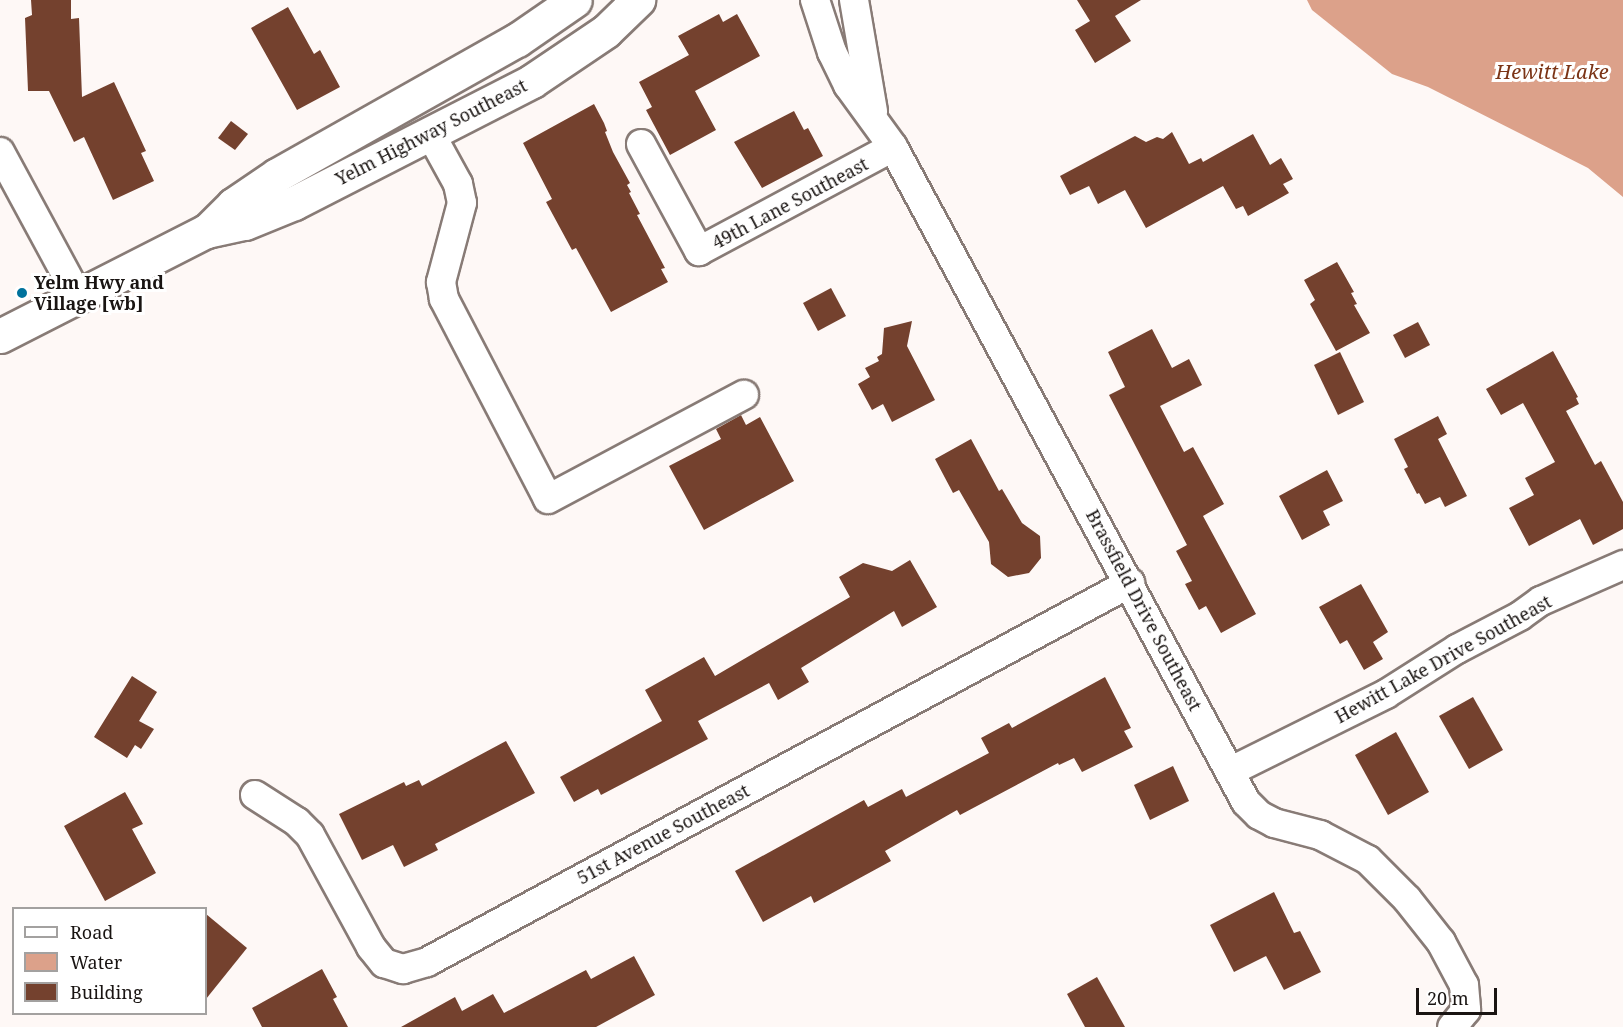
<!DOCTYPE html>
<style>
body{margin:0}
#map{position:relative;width:1623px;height:1027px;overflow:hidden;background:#fef8f6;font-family:"Noto Serif",serif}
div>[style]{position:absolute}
.water>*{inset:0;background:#dca18a}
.building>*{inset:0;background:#74412e}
.roads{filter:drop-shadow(2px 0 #887b76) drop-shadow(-2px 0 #887b76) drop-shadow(0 2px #887b76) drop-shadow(0 -2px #887b76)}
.minor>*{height:28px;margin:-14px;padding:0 14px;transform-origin:14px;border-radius:14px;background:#fff}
.secondary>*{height:33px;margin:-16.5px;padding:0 16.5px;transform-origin:16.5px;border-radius:16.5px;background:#fff}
.dots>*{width:16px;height:16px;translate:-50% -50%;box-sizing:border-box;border:3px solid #fff;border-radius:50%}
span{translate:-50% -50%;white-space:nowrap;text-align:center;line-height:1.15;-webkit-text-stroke:6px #fff;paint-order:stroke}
.street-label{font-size:18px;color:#191412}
.poi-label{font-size:18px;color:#191412;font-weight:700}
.left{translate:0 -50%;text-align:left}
.water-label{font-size:20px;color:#7b3416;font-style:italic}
.legend{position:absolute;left:12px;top:907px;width:195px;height:108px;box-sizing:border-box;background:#fff;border:2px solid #a3a1a0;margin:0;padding:8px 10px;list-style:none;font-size:18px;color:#191412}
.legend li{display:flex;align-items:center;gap:12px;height:30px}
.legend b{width:30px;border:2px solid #a3a1a0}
.scale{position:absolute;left:1416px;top:988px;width:81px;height:27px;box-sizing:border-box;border:3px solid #191412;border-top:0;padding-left:8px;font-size:18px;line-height:21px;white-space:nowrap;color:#191412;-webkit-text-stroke:4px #fff;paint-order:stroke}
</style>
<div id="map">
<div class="water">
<i style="clip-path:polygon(1307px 0,1623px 0,1623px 197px,1588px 168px,1428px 87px,1392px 74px,1312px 10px)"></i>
</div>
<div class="building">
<i style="clip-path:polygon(31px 0,71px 0,71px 19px,79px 18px,82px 97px,114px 82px,146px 151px,141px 153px,154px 181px,113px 200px,84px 137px,74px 142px,49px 91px,28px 91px,25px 18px,32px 15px)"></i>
<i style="clip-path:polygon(1077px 0,1141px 0,1115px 16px,1131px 41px,1095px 63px,1075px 30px,1090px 21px)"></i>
<i style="clip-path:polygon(288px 7px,314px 54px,320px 50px,340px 87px,297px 110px,251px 28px)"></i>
<i style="clip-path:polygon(719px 14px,723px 22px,737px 14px,760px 56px,695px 91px,716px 130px,670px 155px,646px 110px,652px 107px,639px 82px,689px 55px,678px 36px)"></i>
<i style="clip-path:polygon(594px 104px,604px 123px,607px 131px,605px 132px,613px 152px,630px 183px,627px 185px,631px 192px,629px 193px,640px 214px,637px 215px,665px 268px,661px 269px,668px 282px,611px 312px,576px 248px,572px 250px,546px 202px,552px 199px,523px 143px)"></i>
<i style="clip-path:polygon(794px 111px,804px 130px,808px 128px,823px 156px,762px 188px,734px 142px)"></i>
<i style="clip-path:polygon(231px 121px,248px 134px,235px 150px,218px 138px)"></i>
<i style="clip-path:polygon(1172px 132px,1189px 164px,1201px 158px,1203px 162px,1253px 134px,1270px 165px,1281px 158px,1293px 179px,1283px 184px,1289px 193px,1248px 216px,1243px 206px,1236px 209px,1223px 186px,1146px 228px,1125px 190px,1098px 204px,1089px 186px,1070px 195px,1060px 176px,1135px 136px,1146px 142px,1157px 137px,1163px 139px)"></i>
<i style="clip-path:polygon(1337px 262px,1354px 292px,1351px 293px,1357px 304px,1354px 305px,1370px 333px,1336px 351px,1310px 304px,1315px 300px,1304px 280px)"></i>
<i style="clip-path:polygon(831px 288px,846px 316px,818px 331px,803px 303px)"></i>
<i style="clip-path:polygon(912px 321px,907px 346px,935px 400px,892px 422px,883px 404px,872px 410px,858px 384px,870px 377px,865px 368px,879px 361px,877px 357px,882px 354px,884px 328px)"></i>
<i style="clip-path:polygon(1418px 322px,1430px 345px,1405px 358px,1393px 335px)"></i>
<i style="clip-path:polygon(1152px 329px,1172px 368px,1189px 359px,1202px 385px,1160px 406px,1184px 452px,1193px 447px,1224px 504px,1203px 516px,1256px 614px,1221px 633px,1206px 606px,1199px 610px,1185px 584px,1192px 581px,1176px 551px,1187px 545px,1109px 395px,1125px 387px,1108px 352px)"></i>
<i style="clip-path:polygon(1553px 351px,1578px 397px,1576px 398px,1579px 404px,1566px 411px,1595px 465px,1601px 461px,1623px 502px,1623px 529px,1593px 545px,1580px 519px,1529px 546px,1509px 508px,1534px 495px,1525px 478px,1555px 462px,1523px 403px,1501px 415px,1486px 389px)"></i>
<i style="clip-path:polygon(1340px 352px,1364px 402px,1338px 415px,1314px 365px)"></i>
<i style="clip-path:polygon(741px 415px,746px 425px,760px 417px,794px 481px,704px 530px,669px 466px,721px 439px,716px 429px)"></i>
<i style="clip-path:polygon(1438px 416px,1447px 434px,1438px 439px,1467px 496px,1445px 507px,1440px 497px,1425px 504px,1419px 493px,1417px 494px,1404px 469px,1408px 467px,1394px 439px)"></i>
<i style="clip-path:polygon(971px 439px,999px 491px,1002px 489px,1022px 523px,1040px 536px,1041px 558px,1029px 573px,1008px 577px,991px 564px,989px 542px,959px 490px,953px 493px,935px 459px)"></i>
<i style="clip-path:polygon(1327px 470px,1343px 501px,1323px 511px,1330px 525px,1302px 540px,1279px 496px)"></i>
<i style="clip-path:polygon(910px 560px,937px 607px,902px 627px,894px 611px,801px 668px,809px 682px,778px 700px,769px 683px,698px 721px,708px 739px,601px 795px,598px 789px,574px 802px,560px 777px,662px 721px,645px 690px,704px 657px,715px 676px,850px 597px,839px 577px,863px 563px,892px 571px)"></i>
<i style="clip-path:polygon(1361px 584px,1388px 632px,1373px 642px,1383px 659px,1364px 670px,1347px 640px,1340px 644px,1319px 607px)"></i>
<i style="clip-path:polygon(132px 676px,157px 692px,139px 721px,154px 729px,141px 749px,135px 745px,127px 758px,94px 737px)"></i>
<i style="clip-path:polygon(1105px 677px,1131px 728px,1124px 731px,1133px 747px,1082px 772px,1074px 758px,1059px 765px,1058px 763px,960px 815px,957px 810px,885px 851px,891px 861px,814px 903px,811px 896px,763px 922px,735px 871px,864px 800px,868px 807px,902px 789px,906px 797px,989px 753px,981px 738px,1009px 723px,1012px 728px)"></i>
<i style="clip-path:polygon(1473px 697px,1503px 750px,1469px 769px,1439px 716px)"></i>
<i style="clip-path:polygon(1396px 732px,1429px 792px,1388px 815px,1355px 755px)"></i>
<i style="clip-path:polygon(506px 741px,535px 793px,435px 844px,438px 850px,404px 867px,393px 845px,362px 860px,339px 814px,404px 782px,406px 786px,419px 780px,422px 786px)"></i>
<i style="clip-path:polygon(1173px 766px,1189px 801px,1150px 820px,1134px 785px)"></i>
<i style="clip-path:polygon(125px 792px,143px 824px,132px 829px,156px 873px,105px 901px,64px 826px)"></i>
<i style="clip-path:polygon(1274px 892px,1294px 933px,1300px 931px,1321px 972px,1284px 990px,1266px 956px,1234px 972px,1210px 925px)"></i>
<i style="clip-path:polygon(206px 914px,247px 948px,206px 999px)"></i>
<i style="clip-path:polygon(634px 956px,655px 995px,596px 1027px,401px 1027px,455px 997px,462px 1011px,493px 994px,504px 1013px,586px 970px,591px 979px)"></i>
<i style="clip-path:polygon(322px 969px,337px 997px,333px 999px,348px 1027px,262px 1027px,252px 1008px)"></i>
<i style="clip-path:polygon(1097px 977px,1125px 1027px,1085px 1027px,1067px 994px)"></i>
</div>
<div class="roads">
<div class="minor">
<i style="left:815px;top:0;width:55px;rotate:71.9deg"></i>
<i style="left:832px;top:52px;width:37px;rotate:64deg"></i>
<i style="left:848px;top:85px;width:77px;rotate:54deg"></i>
<i style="left:893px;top:147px;width:744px;rotate:61.68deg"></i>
<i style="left:1246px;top:802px;width:18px;rotate:45deg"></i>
<i style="left:1259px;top:815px;width:17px;rotate:28deg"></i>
<i style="left:1274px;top:823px;width:48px;rotate:14.6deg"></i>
<i style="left:1320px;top:835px;width:54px;rotate:27.5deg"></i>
<i style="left:1368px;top:860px;width:55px;rotate:45deg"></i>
<i style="left:1407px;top:899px;width:55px;rotate:51.7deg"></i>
<i style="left:1441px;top:942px;width:49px;rotate:61.9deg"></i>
<i style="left:1464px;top:985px;width:25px;rotate:85deg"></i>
<i style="left:1466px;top:1010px;width:22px;rotate:129deg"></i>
<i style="left:854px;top:0;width:113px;rotate:80.3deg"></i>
<i style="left:430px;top:133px;width:58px;rotate:61.2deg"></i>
<i style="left:458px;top:184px;width:19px;rotate:78deg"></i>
<i style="left:462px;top:203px;width:82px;rotate:104.9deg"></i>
<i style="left:441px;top:282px;width:17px;rotate:80deg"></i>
<i style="left:444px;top:299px;width:225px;rotate:62.5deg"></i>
<i style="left:548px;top:499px;width:222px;rotate:-28deg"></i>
<i style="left:641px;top:144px;width:122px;rotate:61.5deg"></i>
<i style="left:699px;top:251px;width:220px;rotate:-28.2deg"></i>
<i style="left:0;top:152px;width:164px;rotate:61.6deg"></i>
<i style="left:1231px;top:771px;width:173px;rotate:-26.4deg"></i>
<i style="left:1386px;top:694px;width:84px;rotate:-32.4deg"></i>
<i style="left:1457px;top:649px;width:71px;rotate:-27.6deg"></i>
<i style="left:1520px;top:616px;width:26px;rotate:-36deg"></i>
<i style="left:1541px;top:601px;width:90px;rotate:-23.7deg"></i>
<i style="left:255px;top:795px;width:50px;rotate:32.7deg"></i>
<i style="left:297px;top:822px;width:18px;rotate:45deg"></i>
<i style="left:310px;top:835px;width:128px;rotate:61.4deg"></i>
<i style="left:371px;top:947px;width:21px;rotate:51deg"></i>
<i style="left:384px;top:963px;width:20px;rotate:18deg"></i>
<i style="left:403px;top:969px;width:25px;rotate:-16deg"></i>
<i style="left:427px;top:962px;width:799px;rotate:-28.33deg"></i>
</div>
<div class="secondary">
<i style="left:207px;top:231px;width:37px;rotate:-45deg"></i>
<i style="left:233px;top:205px;width:53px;rotate:-34.3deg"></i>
<i style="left:277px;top:175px;width:275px;rotate:-29.4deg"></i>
<i style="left:517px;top:40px;width:70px;rotate:-34.6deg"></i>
<i style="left:0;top:336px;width:231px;rotate:-27deg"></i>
<i style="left:206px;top:231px;width:40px;rotate:-12deg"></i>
<i style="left:245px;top:223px;width:53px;rotate:-22.2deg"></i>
<i style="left:294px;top:203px;width:267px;rotate:-27.1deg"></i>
<i style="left:532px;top:81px;width:89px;rotate:-34deg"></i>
<i style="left:606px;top:31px;width:45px;rotate:-44.1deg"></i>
</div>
</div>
<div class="dots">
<i style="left:22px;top:293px;background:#00729c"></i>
</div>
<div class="street-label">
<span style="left:431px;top:132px;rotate:-27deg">Yelm Highway Southeast</span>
<span style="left:790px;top:203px;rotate:-28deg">49th Lane Southeast</span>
<span style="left:1144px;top:610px;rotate:62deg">Brassfield Drive Southeast</span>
<span style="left:1443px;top:659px;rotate:-29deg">Hewitt Lake Drive Southeast</span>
<span style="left:663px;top:834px;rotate:-28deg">51st Avenue Southeast</span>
</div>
<div class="poi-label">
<span class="left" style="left:34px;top:293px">Yelm Hwy and<br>Village [wb]</span>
</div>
<div class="water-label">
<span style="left:1552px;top:71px">Hewitt Lake</span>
</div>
<ul class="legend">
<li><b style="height:8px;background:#fff"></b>Road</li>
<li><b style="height:16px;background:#dca18a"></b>Water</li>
<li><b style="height:16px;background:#74412e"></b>Building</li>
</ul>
<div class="scale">20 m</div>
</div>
